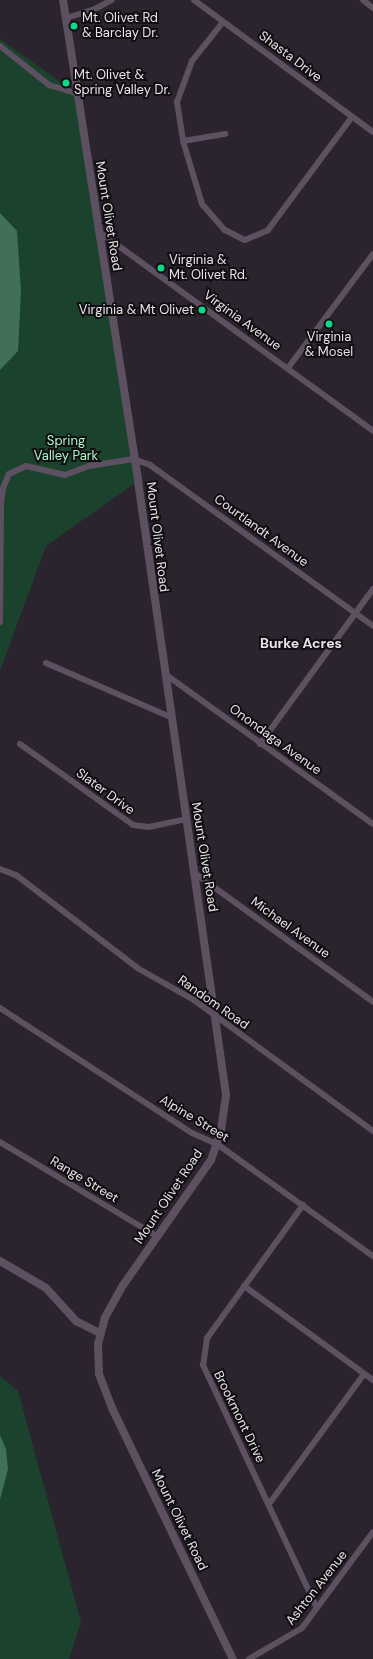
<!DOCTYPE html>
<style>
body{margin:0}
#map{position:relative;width:373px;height:1659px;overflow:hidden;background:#2b232d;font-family:"DM Sans",sans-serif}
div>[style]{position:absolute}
.green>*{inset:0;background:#1a422d}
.water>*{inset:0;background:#407055}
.minor>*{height:6px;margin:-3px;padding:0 3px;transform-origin:3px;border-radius:3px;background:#5d5061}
.tertiary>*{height:8px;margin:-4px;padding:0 4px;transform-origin:4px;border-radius:4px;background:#5d5061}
.dots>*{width:11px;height:11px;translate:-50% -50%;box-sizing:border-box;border:2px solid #110e12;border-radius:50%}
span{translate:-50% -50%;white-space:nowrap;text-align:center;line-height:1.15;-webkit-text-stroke:4px #110e12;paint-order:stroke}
.poi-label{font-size:13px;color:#e8e2e9}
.left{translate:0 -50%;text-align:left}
.right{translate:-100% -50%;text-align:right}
.street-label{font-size:13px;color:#e8e2e9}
.park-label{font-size:13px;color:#a8f5c8}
.neighbourhood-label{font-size:14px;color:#e8e2e9;font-weight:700}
</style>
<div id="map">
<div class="green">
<i style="clip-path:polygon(0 39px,76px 93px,138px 481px,46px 546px,0 671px)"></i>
<i style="clip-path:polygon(0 1376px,18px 1391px,81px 1622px,69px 1659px,0 1659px)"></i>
</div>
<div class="water">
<i style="clip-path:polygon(0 213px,17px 231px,21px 292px,18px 351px,0 370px)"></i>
<i style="clip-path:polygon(0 1435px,6px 1449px,8px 1469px,0 1500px)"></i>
</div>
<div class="minor">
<i style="left:194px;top:0;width:222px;rotate:36.4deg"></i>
<i style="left:363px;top:0;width:13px;rotate:39deg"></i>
<i style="left:66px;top:18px;width:28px;rotate:-17deg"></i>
<i style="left:93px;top:10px;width:21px;rotate:-28deg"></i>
<i style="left:223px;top:22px;width:50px;rotate:128.5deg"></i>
<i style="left:192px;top:61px;width:44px;rotate:110.1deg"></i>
<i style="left:177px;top:102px;width:39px;rotate:81deg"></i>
<i style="left:183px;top:141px;width:66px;rotate:73.2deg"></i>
<i style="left:202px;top:204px;width:35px;rotate:49deg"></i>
<i style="left:225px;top:230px;width:22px;rotate:27deg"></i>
<i style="left:245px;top:240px;width:25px;rotate:-23deg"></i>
<i style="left:268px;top:230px;width:141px;rotate:-53.4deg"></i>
<i style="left:0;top:46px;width:63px;rotate:38.5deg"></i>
<i style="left:49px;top:85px;width:28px;rotate:17deg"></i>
<i style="left:183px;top:141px;width:43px;rotate:-9.5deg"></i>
<i style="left:98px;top:231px;width:340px;rotate:36deg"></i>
<i style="left:288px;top:368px;width:142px;rotate:-53.3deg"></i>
<i style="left:0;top:622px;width:119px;rotate:-89.5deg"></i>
<i style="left:1px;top:503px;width:15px;rotate:-82deg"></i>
<i style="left:3px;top:488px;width:15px;rotate:-67deg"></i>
<i style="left:9px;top:474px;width:19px;rotate:-25deg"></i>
<i style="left:26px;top:466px;width:40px;rotate:13deg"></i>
<i style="left:65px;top:475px;width:26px;rotate:-21deg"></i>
<i style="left:89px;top:466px;width:45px;rotate:-9deg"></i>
<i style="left:133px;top:459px;width:18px;rotate:19deg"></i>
<i style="left:150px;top:465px;width:275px;rotate:35.8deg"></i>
<i style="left:46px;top:663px;width:135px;rotate:23.5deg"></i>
<i style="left:165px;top:674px;width:256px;rotate:35.8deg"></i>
<i style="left:20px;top:744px;width:139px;rotate:35.6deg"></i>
<i style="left:133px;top:825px;width:16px;rotate:7deg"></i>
<i style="left:149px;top:827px;width:38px;rotate:-12deg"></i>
<i style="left:260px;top:744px;width:192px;rotate:-53.9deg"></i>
<i style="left:0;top:869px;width:17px;rotate:21deg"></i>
<i style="left:16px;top:875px;width:155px;rotate:37.4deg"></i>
<i style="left:139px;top:969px;width:63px;rotate:29.4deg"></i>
<i style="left:194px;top:1000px;width:222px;rotate:36.2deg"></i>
<i style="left:193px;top:872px;width:222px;rotate:35.8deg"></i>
<i style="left:0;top:1008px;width:229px;rotate:33.1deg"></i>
<i style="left:192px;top:1133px;width:27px;rotate:24deg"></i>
<i style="left:217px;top:1144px;width:192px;rotate:35.7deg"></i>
<i style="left:0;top:1142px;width:184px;rotate:31deg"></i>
<i style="left:303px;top:1205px;width:164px;rotate:125.8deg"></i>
<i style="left:207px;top:1338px;width:27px;rotate:98deg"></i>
<i style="left:203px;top:1365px;width:268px;rotate:64.9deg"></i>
<i style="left:244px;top:1286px;width:160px;rotate:36.1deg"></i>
<i style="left:269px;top:1504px;width:161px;rotate:-53.8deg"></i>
<i style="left:249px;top:1659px;width:61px;rotate:-30.3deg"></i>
<i style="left:302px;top:1628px;width:119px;rotate:-53.5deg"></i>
</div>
<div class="tertiary">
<i style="left:63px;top:0;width:487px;rotate:81.1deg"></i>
<i style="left:138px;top:481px;width:620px;rotate:81.84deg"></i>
<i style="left:226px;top:1095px;width:36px;rotate:98deg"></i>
<i style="left:221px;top:1131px;width:31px;rotate:109deg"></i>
<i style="left:211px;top:1160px;width:153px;rotate:125.1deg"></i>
<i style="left:123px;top:1285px;width:38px;rotate:119deg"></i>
<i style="left:105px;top:1318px;width:27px;rotate:105deg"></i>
<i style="left:98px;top:1344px;width:30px;rotate:88deg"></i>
<i style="left:99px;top:1374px;width:36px;rotate:69deg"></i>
<i style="left:112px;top:1408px;width:279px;rotate:64.3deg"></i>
<i style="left:0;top:1261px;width:53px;rotate:30.4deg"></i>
<i style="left:46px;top:1288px;width:45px;rotate:47.7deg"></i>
<i style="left:76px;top:1321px;width:27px;rotate:27deg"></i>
</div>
<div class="dots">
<i style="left:74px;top:26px;background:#0ed98a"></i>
<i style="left:66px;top:83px;background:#0ed98a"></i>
<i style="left:161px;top:268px;background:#0ed98a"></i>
<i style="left:202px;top:310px;background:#0ed98a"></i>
<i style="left:329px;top:324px;background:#0ed98a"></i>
</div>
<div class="poi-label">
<span class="left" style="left:82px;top:26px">Mt. Olivet Rd<br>&amp; Barclay Dr.</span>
<span class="left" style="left:74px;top:83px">Mt. Olivet &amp;<br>Spring Valley Dr.</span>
<span class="left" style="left:169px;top:268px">Virginia &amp;<br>Mt. Olivet Rd.</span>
<span class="right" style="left:194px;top:310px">Virginia &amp; Mt Olivet</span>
<span style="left:329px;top:345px">Virginia<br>&amp; Mosel</span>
</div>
<div class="street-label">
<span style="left:290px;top:57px;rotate:37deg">Shasta Drive</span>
<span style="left:108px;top:216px;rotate:81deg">Mount Olivet Road</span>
<span style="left:242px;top:321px;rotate:36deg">Virginia Avenue</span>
<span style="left:261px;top:531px;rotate:36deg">Courtlandt Avenue</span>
<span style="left:157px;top:537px;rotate:83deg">Mount Olivet Road</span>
<span style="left:275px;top:740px;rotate:36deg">Onondaga Avenue</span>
<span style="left:105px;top:792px;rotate:36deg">Slater Drive</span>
<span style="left:204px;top:857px;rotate:81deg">Mount Olivet Road</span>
<span style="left:290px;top:928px;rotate:36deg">Michael Avenue</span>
<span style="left:213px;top:1003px;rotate:35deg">Random Road</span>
<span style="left:194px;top:1119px;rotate:31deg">Alpine Street</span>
<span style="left:84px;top:1180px;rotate:31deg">Range Street</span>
<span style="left:169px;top:1197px;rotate:-56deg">Mount Olivet Road</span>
<span style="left:239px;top:1417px;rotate:64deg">Brookmont Drive</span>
<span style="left:179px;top:1520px;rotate:64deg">Mount Olivet Road</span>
<span style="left:317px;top:1588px;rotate:-52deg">Ashton Avenue</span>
</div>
<div class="park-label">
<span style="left:66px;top:449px">Spring<br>Valley Park</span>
</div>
<div class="neighbourhood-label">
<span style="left:301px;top:643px">Burke Acres</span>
</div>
</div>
